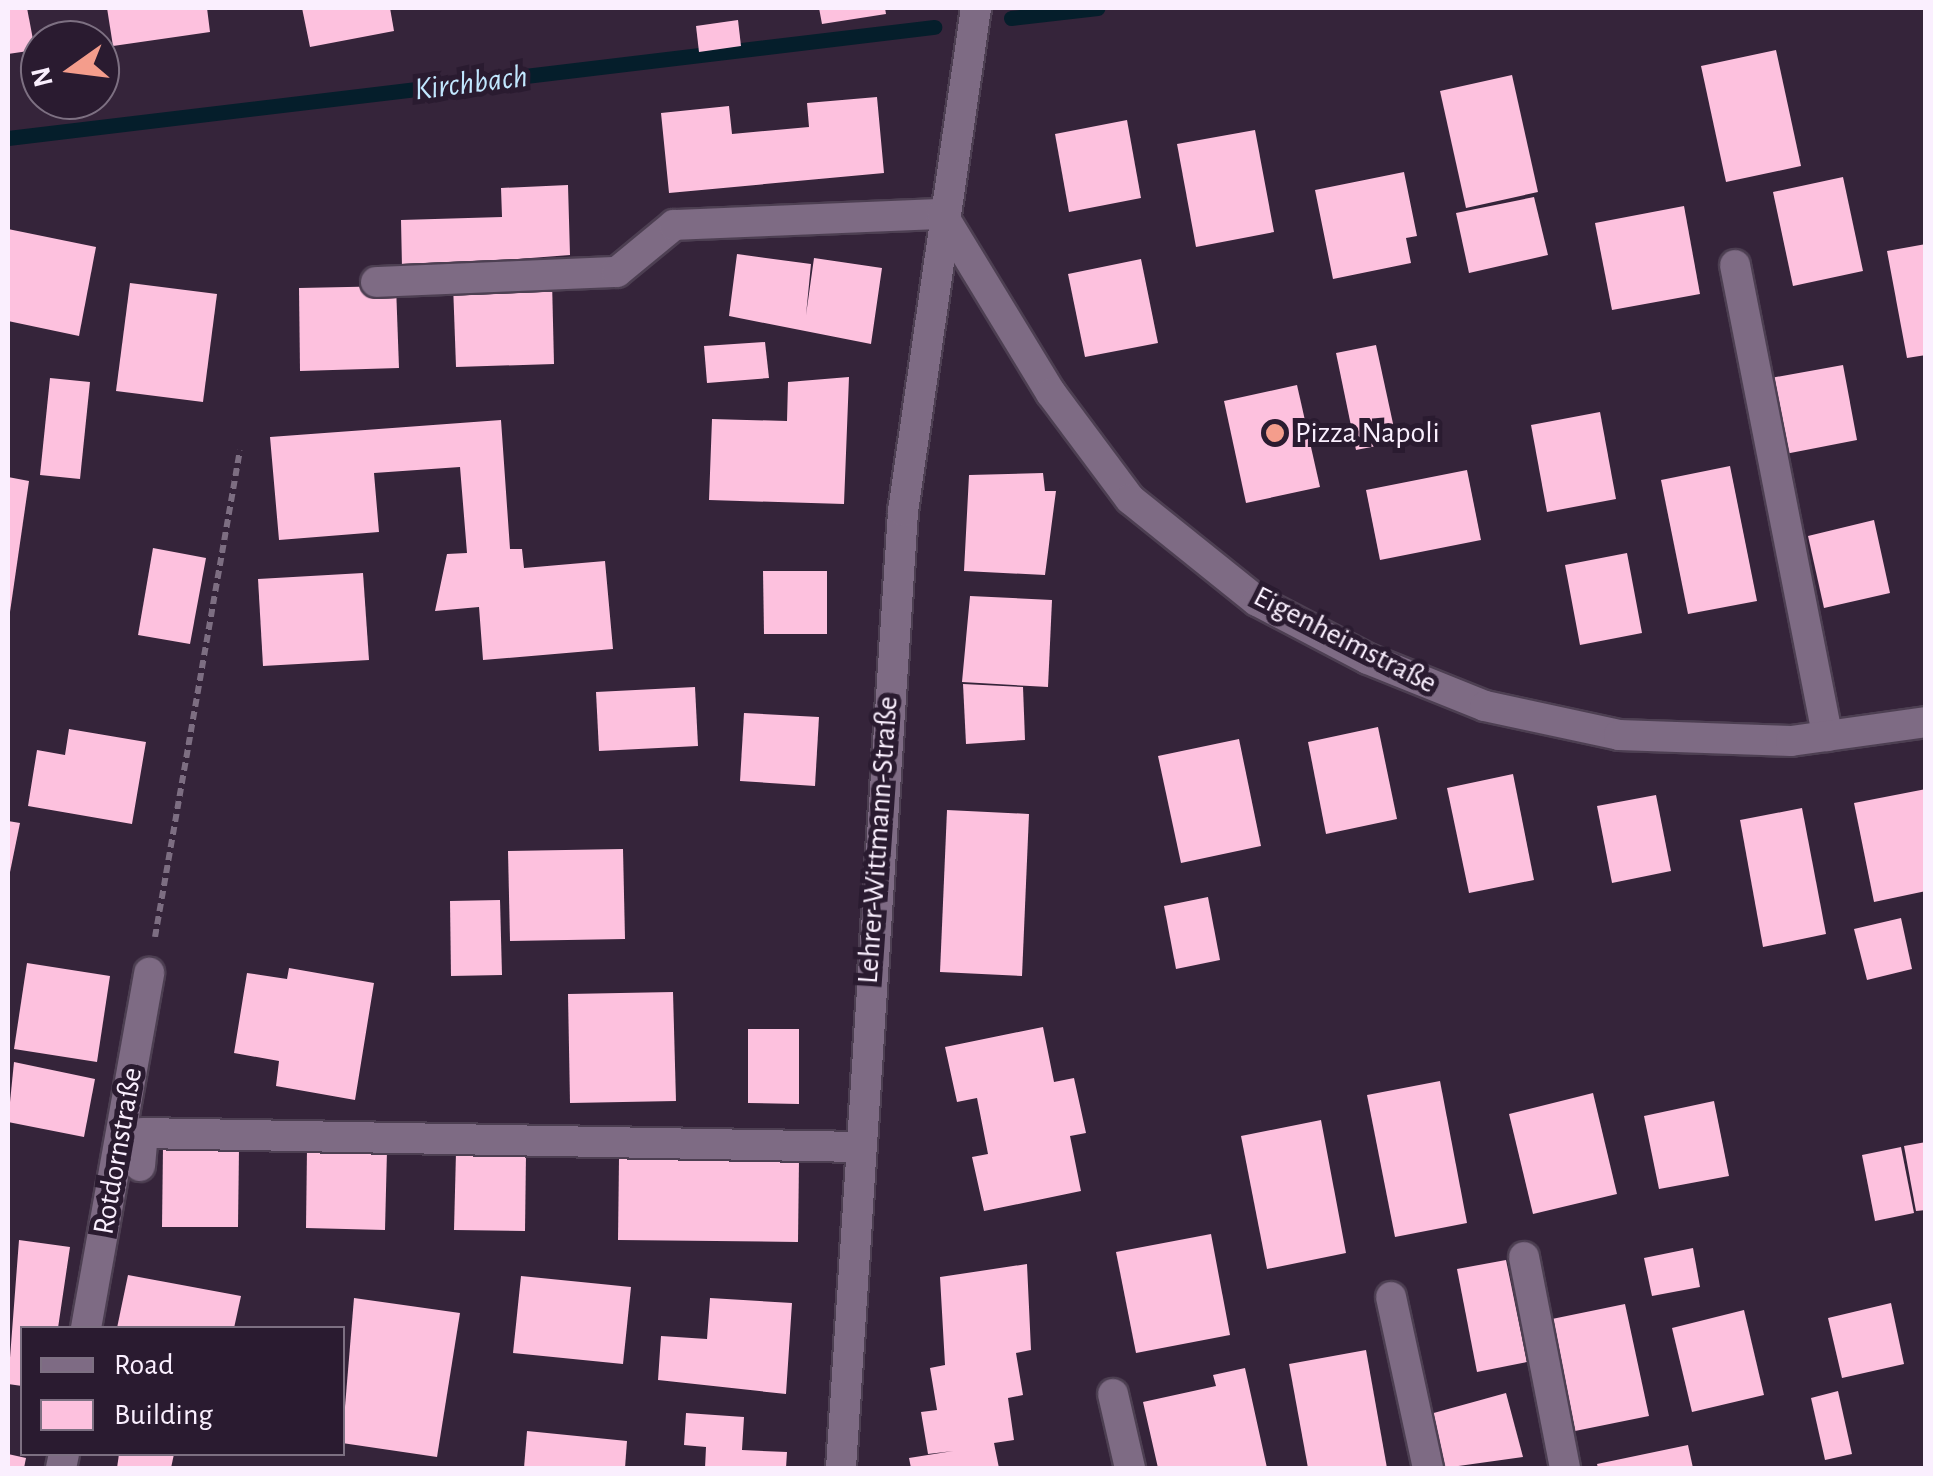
<!DOCTYPE html>
<meta charset="utf-8">
<style>
body{margin:0}
#map{position:relative;width:1933px;height:1476px;overflow:hidden;background:#35243a;font-family:"Alegreya Sans",sans-serif}
div>[style]{position:absolute}
.stream>*{height:15px;margin:-7.5px;padding:0 7.5px;transform-origin:7.5px;border-radius:7.5px;background:#051e2b}
.building>*{inset:0;background:#fdc1de}
.path>*{height:6px;margin-top:-3px;transform-origin:0;background:repeating-linear-gradient(90deg,#7d6e82 0 8px,transparent 0 13px)}
.roads{filter:drop-shadow(2px 0 #4d3f52) drop-shadow(-2px 0 #4d3f52) drop-shadow(0 2px #4d3f52) drop-shadow(0 -2px #4d3f52)}
.service>*{height:30px;margin:-15px;padding:0 15px;transform-origin:15px;border-radius:15px;background:#7e6b84}
.minor>*{height:30px;margin:-15px;padding:0 15px;transform-origin:15px;border-radius:15px;background:#7e6b84}
.dots>*{width:28px;height:28px;translate:-50% -50%;box-sizing:border-box;border:5px solid #2a1b30;border-radius:50%}
span{translate:-50% -50%;white-space:nowrap;text-align:center;line-height:1.15;-webkit-text-stroke:10px #2a1b30;paint-order:stroke}
.poi-label{font-size:30px;color:#faeffe}
.left{translate:0 -50%;text-align:left}
.street-label{font-size:30px;color:#faeffe}
.water-label{font-size:32px;color:#c2e8ff;font-style:italic}
.frame{position:absolute;inset:0;border:10px solid #faeffe;pointer-events:none}
.legend{position:absolute;left:20px;top:1326px;width:325px;height:130px;box-sizing:border-box;background:#2a1b30;border:2px solid #7d7082;margin:0;padding:12px 18px;list-style:none;font-size:30px;color:#faeffe}
.legend li{display:flex;align-items:center;gap:20px;height:50px}
.legend b{width:50px;border:2px solid #7d7082}
.north{position:absolute;left:20px;top:20px;width:100px;height:100px;box-sizing:border-box;background:#2a1b30;border:2px solid #7d7082;border-radius:50%;rotate:256deg;font-size:28px;font-weight:700;line-height:40px;text-align:center;color:#faeffe}
.north::after{content:'';display:block;margin:auto;width:35px;height:45px;background:#f49d8c;clip-path:polygon(50% 0,100% 100%,50% 72%,0 100%)}
</style>
<div id="map">
<div class="stream">
<i style="left:1011px;top:18px;width:87px;rotate:-6.6deg"></i>
<i style="left:8px;top:138px;width:933px;rotate:-6.84deg"></i>
</div>
<div class="building">
<i style="clip-path:polygon(8px 8px,27px 8px,35px 50px,8px 54px)"></i>
<i style="clip-path:polygon(107px 8px,207px 8px,210px 32px,113px 46px)"></i>
<i style="clip-path:polygon(302px 8px,390px 8px,394px 31px,310px 47px)"></i>
<i style="clip-path:polygon(819px 8px,885px 8px,886px 14px,822px 24px)"></i>
<i style="clip-path:polygon(738px 20px,741px 46px,699px 52px,696px 26px)"></i>
<i style="clip-path:polygon(1776px 50px,1801px 166px,1726px 182px,1701px 66px)"></i>
<i style="clip-path:polygon(1512px 75px,1538px 192px,1466px 208px,1440px 91px)"></i>
<i style="clip-path:polygon(877px 97px,884px 173px,669px 193px,661px 113px,729px 106px,732px 134px,809px 127px,807px 103px)"></i>
<i style="clip-path:polygon(1127px 120px,1141px 198px,1069px 212px,1055px 134px)"></i>
<i style="clip-path:polygon(1255px 130px,1274px 232px,1196px 247px,1177px 144px)"></i>
<i style="clip-path:polygon(1404px 172px,1417px 236px,1406px 238px,1411px 263px,1333px 279px,1315px 190px)"></i>
<i style="clip-path:polygon(1843px 177px,1863px 271px,1793px 286px,1773px 192px)"></i>
<i style="clip-path:polygon(568px 185px,570px 255px,402px 268px,401px 220px,502px 217px,501px 188px)"></i>
<i style="clip-path:polygon(1534px 197px,1548px 255px,1469px 273px,1456px 213px)"></i>
<i style="clip-path:polygon(1684px 206px,1700px 294px,1612px 310px,1595px 223px)"></i>
<i style="clip-path:polygon(8px 229px,96px 247px,79px 336px,8px 321px)"></i>
<i style="clip-path:polygon(1926px 244px,1926px 355px,1907px 358px,1887px 251px)"></i>
<i style="clip-path:polygon(737px 254px,811px 264px,806px 315px,814px 258px,882px 268px,871px 344px,729px 316px)"></i>
<i style="clip-path:polygon(1141px 259px,1158px 343px,1085px 357px,1068px 274px)"></i>
<i style="clip-path:polygon(552px 281px,554px 364px,456px 367px,453px 284px)"></i>
<i style="clip-path:polygon(130px 283px,217px 294px,203px 402px,116px 391px)"></i>
<i style="clip-path:polygon(396px 286px,399px 368px,300px 371px,299px 288px)"></i>
<i style="clip-path:polygon(765px 342px,769px 378px,707px 383px,704px 346px)"></i>
<i style="clip-path:polygon(1376px 345px,1397px 442px,1356px 450px,1336px 353px)"></i>
<i style="clip-path:polygon(1843px 365px,1857px 440px,1780px 455px,1765px 379px)"></i>
<i style="clip-path:polygon(849px 377px,844px 504px,709px 500px,712px 419px,787px 421px,788px 382px)"></i>
<i style="clip-path:polygon(50px 378px,90px 382px,80px 479px,40px 475px)"></i>
<i style="clip-path:polygon(1297px 385px,1320px 487px,1246px 503px,1224px 401px)"></i>
<i style="clip-path:polygon(1600px 412px,1616px 499px,1547px 512px,1531px 425px)"></i>
<i style="clip-path:polygon(501px 420px,510px 549px,522px 549px,524px 568px,605px 561px,613px 649px,483px 660px,479px 607px,435px 611px,447px 554px,467px 553px,460px 467px,374px 473px,379px 532px,279px 540px,270px 437px)"></i>
<i style="clip-path:polygon(1730px 466px,1757px 601px,1688px 614px,1661px 480px)"></i>
<i style="clip-path:polygon(1467px 470px,1481px 540px,1380px 560px,1366px 490px)"></i>
<i style="clip-path:polygon(1043px 473px,1045px 491px,1056px 491px,1045px 575px,964px 571px,969px 475px)"></i>
<i style="clip-path:polygon(8px 477px,29px 481px,10px 612px,8px 612px)"></i>
<i style="clip-path:polygon(1874px 520px,1890px 593px,1824px 608px,1808px 536px)"></i>
<i style="clip-path:polygon(153px 548px,206px 558px,190px 644px,138px 635px)"></i>
<i style="clip-path:polygon(1627px 553px,1642px 633px,1580px 645px,1565px 565px)"></i>
<i style="clip-path:polygon(763px 571px,827px 571px,827px 634px,764px 634px)"></i>
<i style="clip-path:polygon(363px 573px,369px 660px,263px 666px,258px 579px)"></i>
<i style="clip-path:polygon(970px 596px,1052px 600px,1048px 687px,962px 682px)"></i>
<i style="clip-path:polygon(963px 684px,1023px 687px,1025px 740px,966px 744px)"></i>
<i style="clip-path:polygon(695px 687px,698px 746px,599px 751px,596px 692px)"></i>
<i style="clip-path:polygon(744px 713px,819px 717px,815px 786px,740px 781px)"></i>
<i style="clip-path:polygon(1378px 727px,1397px 819px,1326px 834px,1308px 742px)"></i>
<i style="clip-path:polygon(69px 729px,146px 742px,132px 824px,28px 806px,37px 750px,65px 755px)"></i>
<i style="clip-path:polygon(1239px 739px,1261px 846px,1181px 863px,1158px 756px)"></i>
<i style="clip-path:polygon(1513px 774px,1534px 880px,1469px 893px,1447px 788px)"></i>
<i style="clip-path:polygon(1926px 789px,1926px 891px,1874px 902px,1854px 803px)"></i>
<i style="clip-path:polygon(1656px 795px,1671px 871px,1612px 883px,1597px 806px)"></i>
<i style="clip-path:polygon(1802px 808px,1826px 934px,1763px 947px,1740px 820px)"></i>
<i style="clip-path:polygon(947px 810px,1029px 814px,1022px 976px,940px 972px)"></i>
<i style="clip-path:polygon(8px 821px,20px 823px,9px 877px,8px 877px)"></i>
<i style="clip-path:polygon(623px 849px,625px 939px,510px 941px,508px 851px)"></i>
<i style="clip-path:polygon(1208px 897px,1220px 960px,1176px 969px,1164px 906px)"></i>
<i style="clip-path:polygon(500px 900px,502px 975px,451px 976px,450px 901px)"></i>
<i style="clip-path:polygon(1901px 918px,1912px 969px,1867px 980px,1854px 929px)"></i>
<i style="clip-path:polygon(27px 963px,110px 976px,97px 1062px,14px 1049px)"></i>
<i style="clip-path:polygon(289px 968px,374px 983px,355px 1100px,276px 1086px,279px 1061px,234px 1053px,247px 973px,287px 979px)"></i>
<i style="clip-path:polygon(673px 992px,676px 1101px,570px 1103px,568px 994px)"></i>
<i style="clip-path:polygon(1043px 1027px,1054px 1082px,1074px 1078px,1086px 1133px,1070px 1136px,1081px 1191px,984px 1211px,972px 1157px,988px 1154px,977px 1098px,957px 1102px,945px 1047px)"></i>
<i style="clip-path:polygon(748px 1029px,799px 1029px,799px 1104px,748px 1103px)"></i>
<i style="clip-path:polygon(14px 1062px,95px 1079px,84px 1137px,8px 1122px)"></i>
<i style="clip-path:polygon(1440px 1081px,1467px 1223px,1395px 1237px,1367px 1095px)"></i>
<i style="clip-path:polygon(1593px 1093px,1617px 1194px,1533px 1214px,1509px 1114px)"></i>
<i style="clip-path:polygon(1714px 1101px,1729px 1176px,1659px 1189px,1644px 1116px)"></i>
<i style="clip-path:polygon(1321px 1120px,1346px 1253px,1267px 1269px,1241px 1136px)"></i>
<i style="clip-path:polygon(1926px 1142px,1926px 1210px,1916px 1211px,1904px 1146px)"></i>
<i style="clip-path:polygon(163px 1147px,239px 1148px,238px 1227px,162px 1227px)"></i>
<i style="clip-path:polygon(1901px 1147px,1914px 1213px,1875px 1221px,1862px 1155px)"></i>
<i style="clip-path:polygon(307px 1148px,387px 1150px,385px 1230px,306px 1228px)"></i>
<i style="clip-path:polygon(456px 1152px,526px 1154px,525px 1231px,454px 1230px)"></i>
<i style="clip-path:polygon(619px 1158px,799px 1160px,798px 1242px,618px 1240px)"></i>
<i style="clip-path:polygon(1211px 1234px,1230px 1335px,1136px 1353px,1116px 1252px)"></i>
<i style="clip-path:polygon(19px 1240px,70px 1247px,58px 1328px,22px 1328px,22px 1386px,8px 1384px)"></i>
<i style="clip-path:polygon(1693px 1248px,1700px 1287px,1652px 1296px,1644px 1258px)"></i>
<i style="clip-path:polygon(1506px 1260px,1527px 1362px,1477px 1372px,1457px 1269px)"></i>
<i style="clip-path:polygon(1027px 1264px,1031px 1350px,1016px 1353px,1023px 1395px,1008px 1398px,1014px 1440px,994px 1443px,999px 1468px,911px 1468px,909px 1458px,953px 1451px,928px 1454px,921px 1412px,937px 1410px,930px 1368px,945px 1365px,940px 1277px)"></i>
<i style="clip-path:polygon(128px 1275px,241px 1296px,234px 1328px,117px 1328px)"></i>
<i style="clip-path:polygon(521px 1276px,631px 1287px,623px 1364px,513px 1353px)"></i>
<i style="clip-path:polygon(354px 1298px,460px 1313px,437px 1457px,342px 1443px)"></i>
<i style="clip-path:polygon(710px 1298px,792px 1303px,786px 1394px,658px 1380px,661px 1336px,707px 1339px)"></i>
<i style="clip-path:polygon(1891px 1303px,1904px 1364px,1842px 1378px,1828px 1318px)"></i>
<i style="clip-path:polygon(1625px 1304px,1649px 1416px,1575px 1431px,1552px 1319px)"></i>
<i style="clip-path:polygon(1744px 1310px,1764px 1395px,1692px 1412px,1672px 1328px)"></i>
<i style="clip-path:polygon(1366px 1350px,1387px 1468px,1308px 1468px,1289px 1364px)"></i>
<i style="clip-path:polygon(1245px 1368px,1267px 1468px,1158px 1468px,1143px 1402px,1216px 1386px,1213px 1375px)"></i>
<i style="clip-path:polygon(1838px 1391px,1852px 1454px,1825px 1460px,1811px 1398px)"></i>
<i style="clip-path:polygon(1506px 1393px,1523px 1457px,1444px 1468px,1430px 1414px)"></i>
<i style="clip-path:polygon(686px 1413px,744px 1417px,742px 1450px,787px 1452px,786px 1468px,705px 1468px,706px 1447px,684px 1445px)"></i>
<i style="clip-path:polygon(527px 1431px,627px 1441px,625px 1468px,524px 1468px)"></i>
<i style="clip-path:polygon(1688px 1445px,1693px 1468px,1598px 1468px,1597px 1464px)"></i>
<i style="clip-path:polygon(8px 1454px,26px 1458px,24px 1468px,8px 1468px)"></i>
<i style="clip-path:polygon(119px 1454px,174px 1454px,171px 1468px,117px 1468px)"></i>
</div>
<div class="path">
<i style="left:155px;top:937px;width:494px;rotate:-80.1deg"></i>
</div>
<div class="roads">
<div class="service">
<i style="left:1735px;top:265px;width:480px;rotate:78.9deg"></i>
<i style="left:376px;top:282px;width:241px;rotate:-2.4deg"></i>
<i style="left:617px;top:272px;width:74px;rotate:-39.5deg"></i>
<i style="left:674px;top:225px;width:268px;rotate:-2.4deg"></i>
<i style="left:140px;top:1166px;width:33px;rotate:-85deg"></i>
<i style="left:143px;top:1133px;width:716px;rotate:1.12deg"></i>
<i style="left:1524px;top:1257px;width:215px;rotate:79deg"></i>
<i style="left:1391px;top:1297px;width:175px;rotate:77.8deg"></i>
<i style="left:86px;top:1328px;width:361px;rotate:-79.9deg"></i>
<i style="left:1113px;top:1394px;width:76px;rotate:77.1deg"></i>
<i style="left:61px;top:1468px;width:14px;rotate:-78deg"></i>
</div>
<div class="minor">
<i style="left:942px;top:214px;width:210px;rotate:58.7deg"></i>
<i style="left:1051px;top:393px;width:132px;rotate:53.3deg"></i>
<i style="left:1130px;top:499px;width:163px;rotate:38.8deg"></i>
<i style="left:1257px;top:601px;width:125px;rotate:27.6deg"></i>
<i style="left:1368px;top:659px;width:126px;rotate:21.9deg"></i>
<i style="left:1485px;top:706px;width:137px;rotate:12.2deg"></i>
<i style="left:1619px;top:735px;width:172px;rotate:2deg"></i>
<i style="left:1791px;top:741px;width:136px;rotate:-8deg"></i>
<i style="left:841px;top:1468px;width:959px;rotate:-86.29deg"></i>
<i style="left:903px;top:511px;width:508px;rotate:-81.74deg"></i>
</div>
</div>
<div class="dots">
<i style="left:1275px;top:433px;background:#f49d8c"></i>
</div>
<div class="poi-label">
<span class="left" style="left:1295px;top:433px">Pizza Napoli</span>
</div>
<div class="street-label">
<span style="left:1345px;top:640px;rotate:27deg">Eigenheimstraße</span>
<span style="left:878px;top:840px;rotate:-86deg">Lehrer-Wittmann-Straße</span>
<span style="left:118px;top:1151px;rotate:-80deg">Rotdornstraße</span>
</div>
<div class="water-label">
<span style="left:471px;top:83px;rotate:-7deg">Kirchbach</span>
</div>
<div class="frame"></div>
<ul class="legend">
<li><b style="height:12px;background:#7e6b84"></b>Road</li>
<li><b style="height:28px;background:#fdc1de"></b>Building</li>
</ul>
<div class="north">N</div>
</div>
